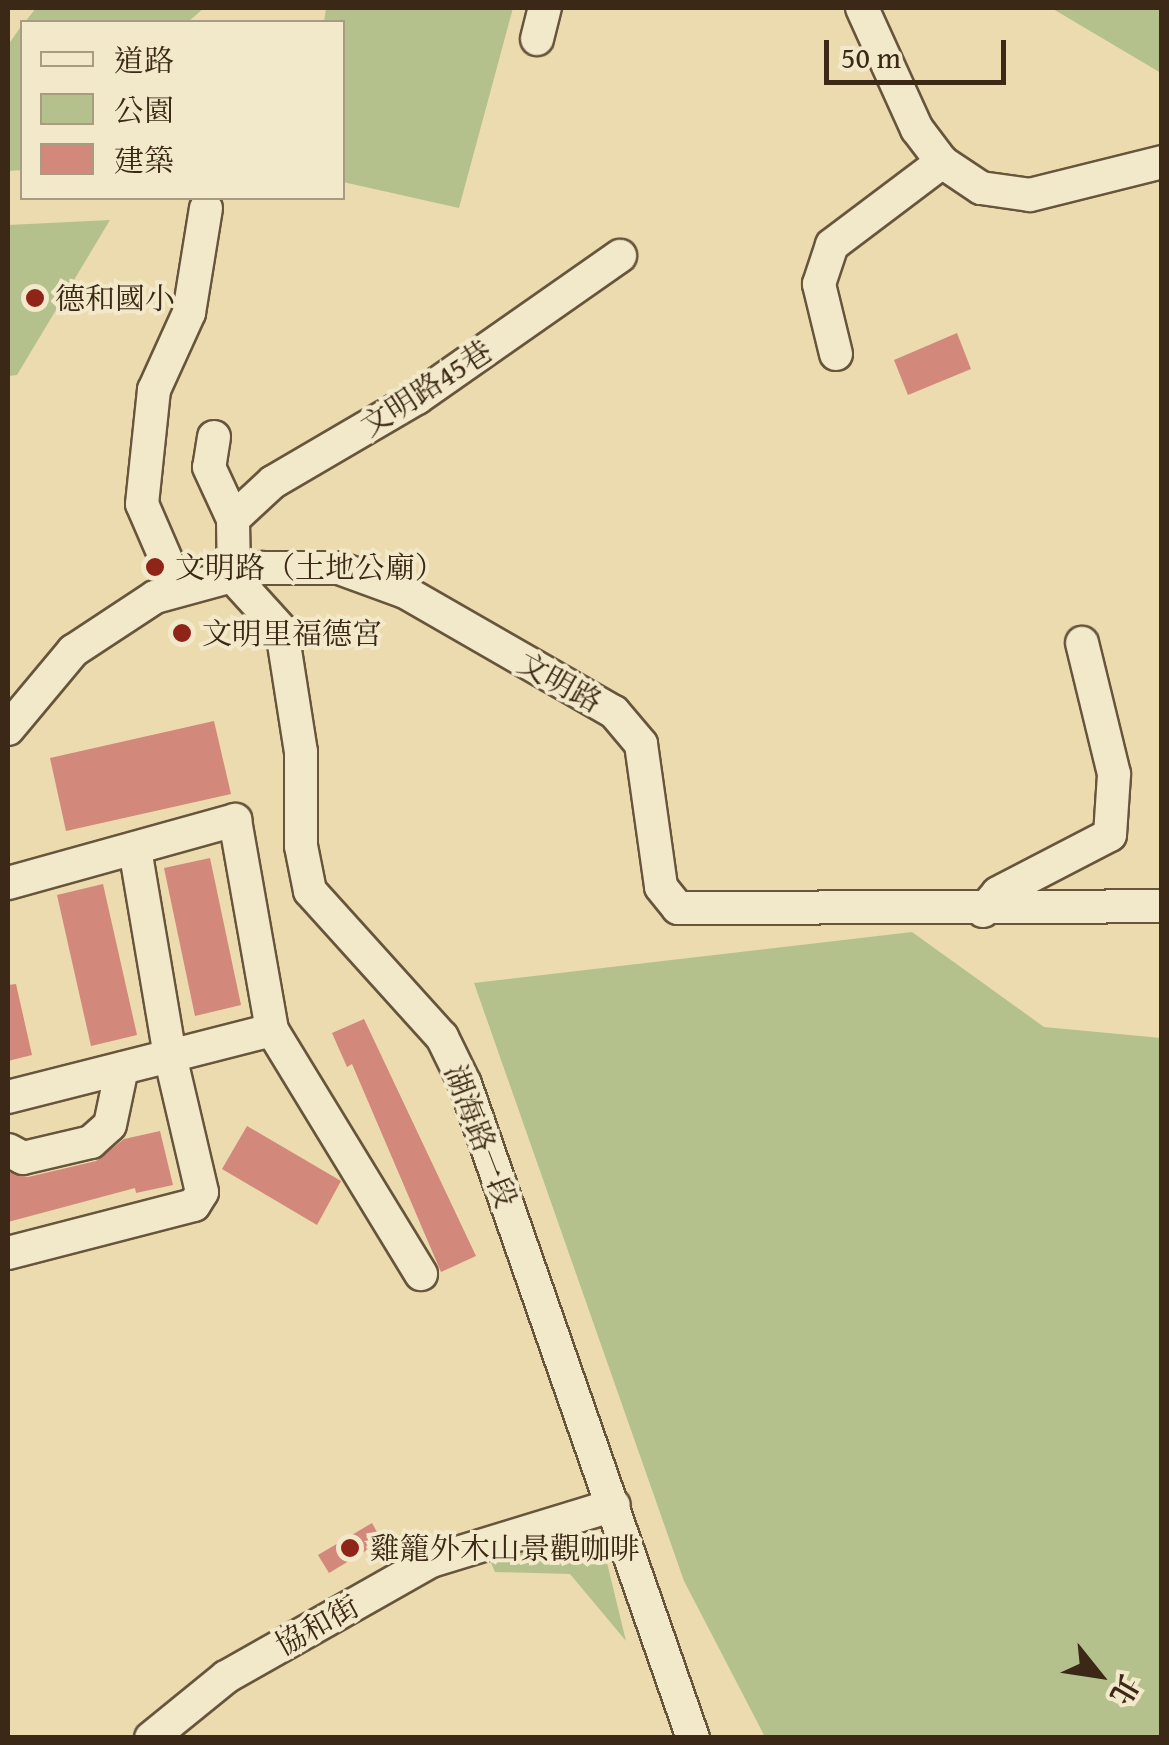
<!DOCTYPE html>
<meta charset="utf-8">
<style>
body{margin:0}
#map{position:relative;width:1169px;height:1745px;overflow:hidden;background:#ebdbae;font-family:"Gentium Book Plus","Noto Serif TC",serif}
div>[style]{position:absolute}
.green>*{inset:0;background:#b5c18c}
.building>*{inset:0;background:#d2887b}
.roads{filter:drop-shadow(2px 0 #67553c) drop-shadow(-2px 0 #67553c) drop-shadow(0 2px #67553c) drop-shadow(0 -2px #67553c)}
.minor>*{height:32px;margin:-16px;padding:0 16px;transform-origin:16px;border-radius:16px;background:#f2e8ca}
.dots>*{width:28px;height:28px;translate:-50% -50%;box-sizing:border-box;border:5px solid #f2e8ca;border-radius:50%}
span{translate:-50% -50%;white-space:nowrap;text-align:center;line-height:1.15;-webkit-text-stroke:8px #f2e8ca;paint-order:stroke}
.poi-label{font-size:30px;color:#3b2816}
.left{translate:0 -50%;text-align:left}
.street-label{font-size:30px;color:#3b2816}
.frame{position:absolute;inset:0;border:10px solid #3b2816;pointer-events:none}
.legend{position:absolute;left:20px;top:20px;width:325px;height:180px;box-sizing:border-box;background:#f2e8ca;border:2px solid #a99b82;margin:0;padding:12px 18px;list-style:none;font-size:30px;color:#3b2816}
.legend li{display:flex;align-items:center;gap:20px;height:50px}
.legend b{width:50px;border:2px solid #a99b82}
.north{position:absolute;left:1049px;top:1625px;width:100px;height:100px;-webkit-text-stroke:8px #f2e8ca;paint-order:stroke;rotate:120deg;font-size:28px;font-weight:700;line-height:40px;text-align:center;color:#3b2816}
.north::after{content:'';display:block;margin:auto;width:35px;height:45px;background:#3b2816;clip-path:polygon(50% 0,100% 100%,50% 72%,0 100%)}
.scale{position:absolute;left:824px;top:40px;width:182px;height:45px;box-sizing:border-box;border:5px solid #3b2816;border-top:0;padding-left:12px;font-size:30px;line-height:35px;white-space:nowrap;color:#3b2816;-webkit-text-stroke:8px #f2e8ca;paint-order:stroke}
</style>
<div id="map">
<div class="green">
<i style="clip-path:polygon(36px 8px,204px 8px,188px 22px,25px 22px)"></i>
<i style="clip-path:polygon(326px 8px,513px 8px,459px 208px,343px 182px,342px 22px,324px 22px)"></i>
<i style="clip-path:polygon(1053px 8px,1161px 8px,1161px 73px,1053px 9px)"></i>
<i style="clip-path:polygon(22px 25px,22px 170px,8px 171px,8px 45px)"></i>
<i style="clip-path:polygon(110px 220px,17px 375px,8px 376px,8px 225px)"></i>
<i style="clip-path:polygon(912px 932px,1044px 1027px,1161px 1038px,1161px 1737px,765px 1737px,684px 1581px,474px 983px)"></i>
<i style="clip-path:polygon(568px 1530px,600px 1534px,626px 1641px,570px 1574px,495px 1572px,489px 1558px)"></i>
</div>
<div class="building">
<i style="clip-path:polygon(957px 333px,971px 369px,908px 395px,894px 360px)"></i>
<i style="clip-path:polygon(214px 721px,231px 794px,66px 831px,50px 758px)"></i>
<i style="clip-path:polygon(210px 858px,241px 1005px,195px 1016px,164px 868px)"></i>
<i style="clip-path:polygon(103px 884px,137px 1035px,91px 1046px,57px 895px)"></i>
<i style="clip-path:polygon(16px 984px,32px 1055px,8px 1061px,8px 985px)"></i>
<i style="clip-path:polygon(364px 1019px,476px 1256px,441px 1272px,352px 1064px,347px 1067px,332px 1033px)"></i>
<i style="clip-path:polygon(247px 1126px,341px 1181px,317px 1225px,222px 1169px)"></i>
<i style="clip-path:polygon(160px 1131px,173px 1185px,136px 1193px,135px 1188px,8px 1222px,8px 1172px,28px 1177px,96px 1161px,124px 1139px)"></i>
<i style="clip-path:polygon(372px 1523px,382px 1541px,329px 1573px,318px 1555px)"></i>
</div>
<div class="roads">
<div class="minor">
<i style="left:862px;top:8px;width:133px;rotate:65.6deg"></i>
<i style="left:917px;top:129px;width:41px;rotate:52.9deg"></i>
<i style="left:942px;top:162px;width:47px;rotate:33.7deg"></i>
<i style="left:981px;top:188px;width:49px;rotate:8.1deg"></i>
<i style="left:1030px;top:195px;width:136px;rotate:-14deg"></i>
<i style="left:537px;top:39px;width:32px;rotate:-76deg"></i>
<i style="left:836px;top:354px;width:72px;rotate:-103.7deg"></i>
<i style="left:819px;top:284px;width:41px;rotate:-71.6deg"></i>
<i style="left:832px;top:245px;width:138px;rotate:-37deg"></i>
<i style="left:214px;top:437px;width:30px;rotate:99deg"></i>
<i style="left:209px;top:467px;width:57px;rotate:65.2deg"></i>
<i style="left:234px;top:578px;width:72px;rotate:47.8deg"></i>
<i style="left:282px;top:631px;width:122px;rotate:81.1deg"></i>
<i style="left:301px;top:752px;width:94px;rotate:90deg"></i>
<i style="left:301px;top:846px;width:46px;rotate:78.7deg"></i>
<i style="left:310px;top:891px;width:197px;rotate:47.9deg"></i>
<i style="left:442px;top:1037px;width:52px;rotate:63.9deg"></i>
<i style="left:465px;top:1084px;width:693px;rotate:70.78deg"></i>
<i style="left:234px;top:578px;width:59px;rotate:-91deg"></i>
<i style="left:233px;top:519px;width:54px;rotate:-42.8deg"></i>
<i style="left:273px;top:482px;width:167px;rotate:-30.3deg"></i>
<i style="left:417px;top:398px;width:248px;rotate:-35deg"></i>
<i style="left:178px;top:587px;width:90px;rotate:-113.4deg"></i>
<i style="left:142px;top:504px;width:115px;rotate:-84deg"></i>
<i style="left:154px;top:390px;width:85px;rotate:-65.6deg"></i>
<i style="left:189px;top:313px;width:106px;rotate:-80.8deg"></i>
<i style="left:8px;top:729px;width:102px;rotate:-50.2deg"></i>
<i style="left:73px;top:651px;width:98px;rotate:-33.4deg"></i>
<i style="left:155px;top:597px;width:111px;rotate:-15.2deg"></i>
<i style="left:262px;top:568px;width:77px"></i>
<i style="left:339px;top:568px;width:70px;rotate:20deg"></i>
<i style="left:405px;top:592px;width:241px;rotate:29.9deg"></i>
<i style="left:614px;top:712px;width:42px;rotate:49.8deg"></i>
<i style="left:641px;top:744px;width:144px;rotate:82deg"></i>
<i style="left:661px;top:887px;width:27px;rotate:51deg"></i>
<i style="left:678px;top:908px;width:484px;rotate:-0.2deg"></i>
<i style="left:8px;top:883px;width:236px;rotate:-15.5deg"></i>
<i style="left:235px;top:820px;width:213px;rotate:80deg"></i>
<i style="left:983px;top:911px;width:23px;rotate:-50deg"></i>
<i style="left:998px;top:893px;width:126px;rotate:-27.4deg"></i>
<i style="left:1110px;top:835px;width:61px;rotate:-86.2deg"></i>
<i style="left:1114px;top:774px;width:135px;rotate:-103.7deg"></i>
<i style="left:8px;top:1097px;width:167px;rotate:-14.2deg"></i>
<i style="left:170px;top:1056px;width:210px;rotate:-99.6deg"></i>
<i style="left:8px;top:1150px;width:17px;rotate:28deg"></i>
<i style="left:23px;top:1158px;width:70px;rotate:-13.2deg"></i>
<i style="left:91px;top:1142px;width:25px;rotate:-42deg"></i>
<i style="left:110px;top:1125px;width:58px;rotate:-78.1deg"></i>
<i style="left:8px;top:1253px;width:192px;rotate:-14.5deg"></i>
<i style="left:194px;top:1205px;width:15px;rotate:-58deg"></i>
<i style="left:202px;top:1192px;width:140px;rotate:-103.2deg"></i>
<i style="left:170px;top:1056px;width:105px;rotate:-14.3deg"></i>
<i style="left:272px;top:1030px;width:286px;rotate:58.6deg"></i>
<i style="left:151px;top:1738px;width:97px;rotate:-39.1deg"></i>
<i style="left:226px;top:1677px;width:236px;rotate:-29.5deg"></i>
<i style="left:431px;top:1561px;width:191px;rotate:-17deg"></i>
</div>
</div>
<div class="dots">
<i style="left:35px;top:298px;background:#8f2418"></i>
<i style="left:155px;top:567px;background:#8f2418"></i>
<i style="left:182px;top:633px;background:#8f2418"></i>
<i style="left:350px;top:1548px;background:#8f2418"></i>
</div>
<div class="poi-label">
<span class="left" style="left:55px;top:298px">德和國小</span>
<span class="left" style="left:175px;top:567px">文明路（土地公廟）</span>
<span class="left" style="left:202px;top:633px">文明里福德宮</span>
<span class="left" style="left:370px;top:1548px">雞籠外木山景觀咖啡</span>
</div>
<div class="street-label">
<span style="left:426px;top:388px;rotate:-33deg">文明路45巷</span>
<span style="left:560px;top:682px;rotate:29deg">文明路</span>
<span style="left:481px;top:1136px;rotate:69deg">湖海路一段</span>
<span style="left:317px;top:1625px;rotate:-29deg">協和街</span>
</div>
<div class="frame"></div>
<ul class="legend">
<li><b style="height:12px;background:#f2e8ca"></b>道路</li>
<li><b style="height:28px;background:#b5c18c"></b>公園</li>
<li><b style="height:28px;background:#d2887b"></b>建築</li>
</ul>
<div class="north">北</div>
<div class="scale">50 m</div>
</div>
